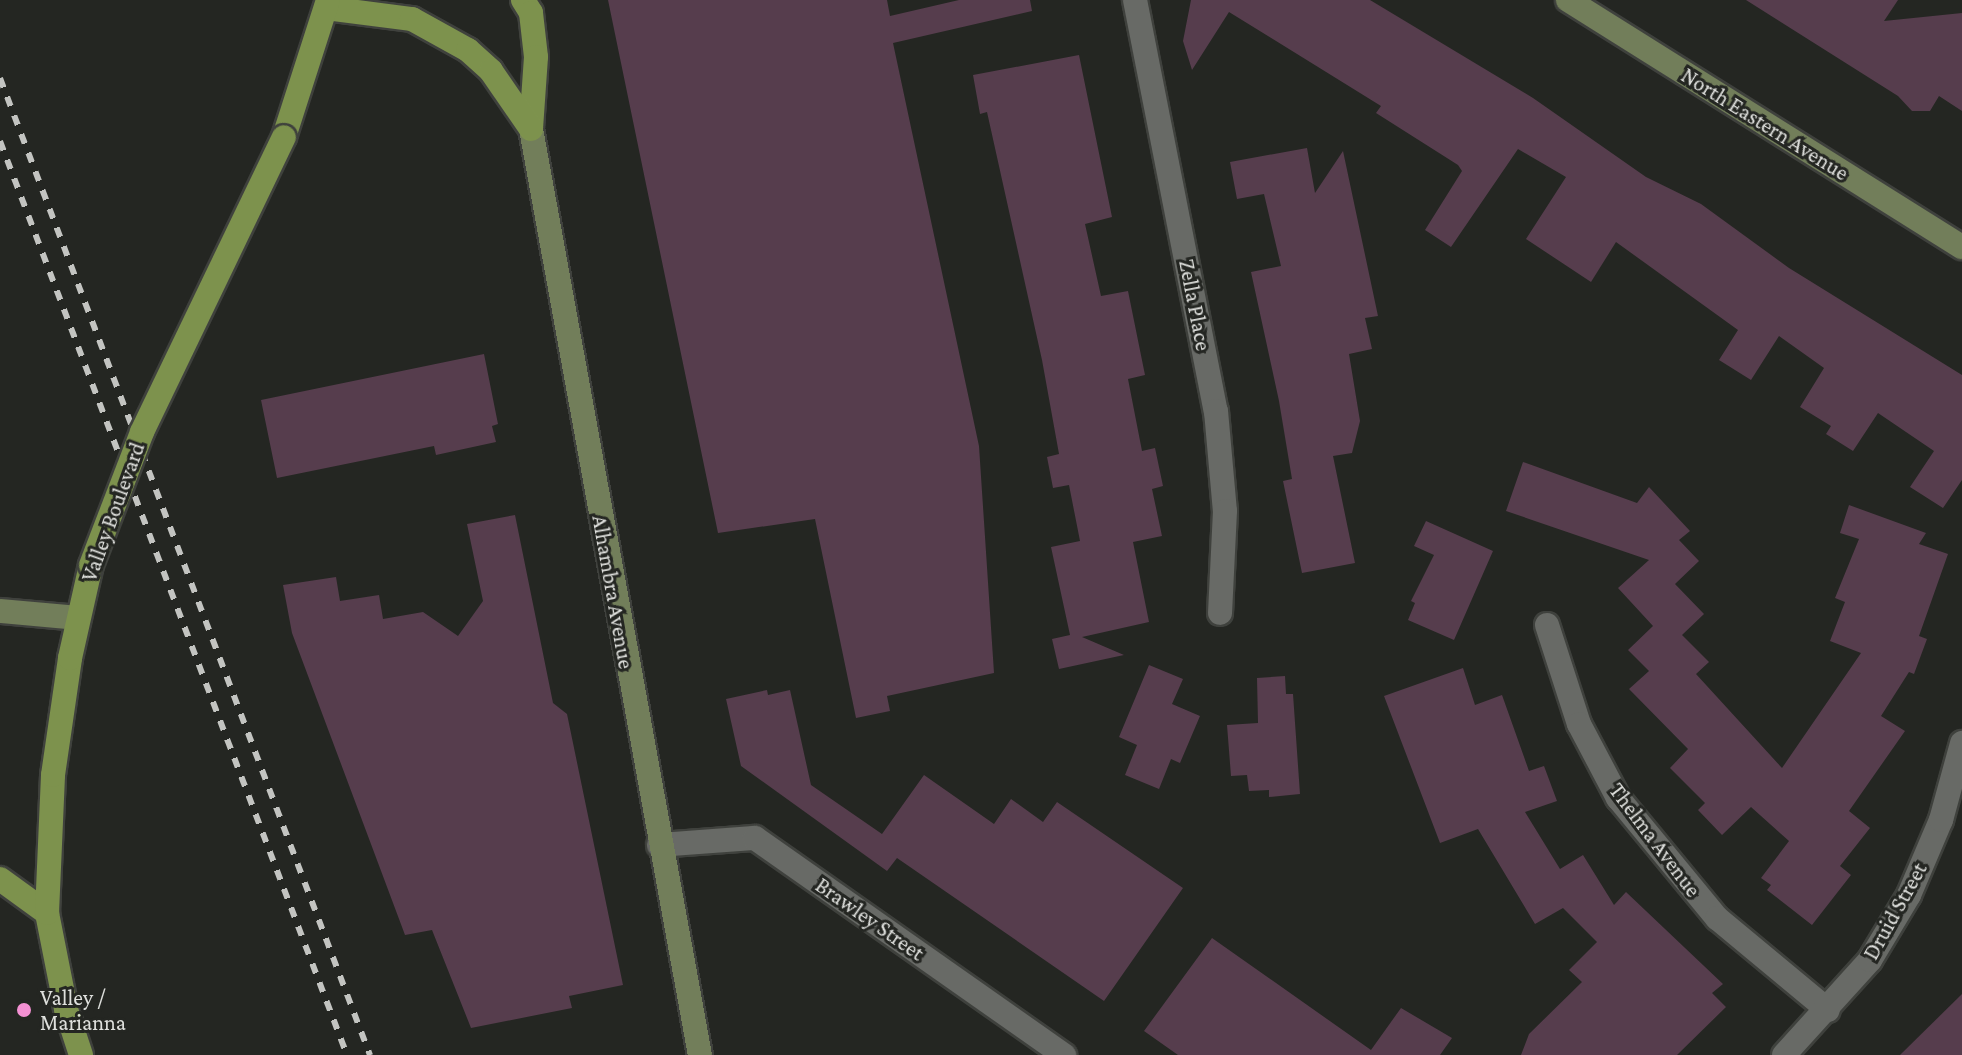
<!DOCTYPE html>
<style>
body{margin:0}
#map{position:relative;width:1962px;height:1055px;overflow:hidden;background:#242622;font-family:"Crimson Pro",serif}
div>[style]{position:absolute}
.building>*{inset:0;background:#563d4d}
.roads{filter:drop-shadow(2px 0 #3f413d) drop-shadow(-2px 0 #3f413d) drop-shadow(0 2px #3f413d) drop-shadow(0 -2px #3f413d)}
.street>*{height:24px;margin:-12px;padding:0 12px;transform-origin:12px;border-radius:12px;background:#686a66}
.secondary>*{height:24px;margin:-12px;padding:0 12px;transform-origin:12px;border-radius:12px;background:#727e5a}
.primary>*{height:24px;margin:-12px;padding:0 12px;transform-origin:12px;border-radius:12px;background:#7d924d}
.rail>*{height:6px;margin-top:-3px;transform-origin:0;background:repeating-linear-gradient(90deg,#c3c4c1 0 10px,transparent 0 20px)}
.bridges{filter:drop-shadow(2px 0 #3f413d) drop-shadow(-2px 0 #3f413d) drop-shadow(0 2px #3f413d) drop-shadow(0 -2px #3f413d)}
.primary-bridge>*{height:24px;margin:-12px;padding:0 12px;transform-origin:12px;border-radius:12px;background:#7d924d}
.dots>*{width:22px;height:22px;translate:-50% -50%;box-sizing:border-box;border:4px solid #242622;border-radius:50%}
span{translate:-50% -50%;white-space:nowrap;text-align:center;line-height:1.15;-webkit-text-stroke:6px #242622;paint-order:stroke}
.street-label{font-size:22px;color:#dfe0dd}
.poi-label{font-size:22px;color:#dfe0dd}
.left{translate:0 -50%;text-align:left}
</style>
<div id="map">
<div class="building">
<i style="clip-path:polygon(608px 0,887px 0,890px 16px,959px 0,1030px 0,1032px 11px,893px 43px,979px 446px,994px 673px,887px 696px,890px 711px,856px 718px,815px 519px,718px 533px)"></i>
<i style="clip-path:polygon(1191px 0,1370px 0,1533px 98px,1646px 177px,1701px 204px,1789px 268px,1962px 375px,1962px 480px,1943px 508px,1910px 487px,1934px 451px,1878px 413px,1853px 451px,1826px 434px,1831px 426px,1800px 407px,1824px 368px,1779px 336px,1751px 380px,1719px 360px,1738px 330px,1616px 242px,1591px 282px,1526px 239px,1566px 177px,1518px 149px,1451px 247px,1425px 230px,1462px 171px,1458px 165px,1376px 113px,1381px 106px,1229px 12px,1192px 70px,1183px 41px)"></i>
<i style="clip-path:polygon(1746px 0,1898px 0,1884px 21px,1962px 13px,1962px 111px,1939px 96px,1930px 111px,1912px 111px,1898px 96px)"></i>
<i style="clip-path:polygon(1079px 55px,1112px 217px,1085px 224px,1101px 296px,1128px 291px,1145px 375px,1128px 379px,1142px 451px,1155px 448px,1163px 486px,1152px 489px,1162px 536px,1133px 542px,1149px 622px,1082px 637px,1124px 655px,1059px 669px,1052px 639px,1070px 635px,1051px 547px,1080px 541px,1069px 485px,1053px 488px,1047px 457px,1059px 454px,1042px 360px,987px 112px,980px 114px,973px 75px)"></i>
<i style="clip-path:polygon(1307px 148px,1315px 193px,1343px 151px,1378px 316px,1365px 318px,1372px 349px,1349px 354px,1360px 421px,1352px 453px,1333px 456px,1355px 563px,1302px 573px,1283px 481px,1292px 479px,1279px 401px,1251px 272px,1281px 266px,1264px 194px,1237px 199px,1230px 162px)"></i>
<i style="clip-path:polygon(484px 354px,498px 424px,492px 426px,496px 442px,436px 455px,434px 446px,277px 478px,261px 400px)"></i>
<i style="clip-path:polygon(1523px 462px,1637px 503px,1649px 487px,1690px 531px,1679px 540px,1699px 561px,1675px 584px,1704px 614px,1682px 635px,1709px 662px,1696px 674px,1782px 768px,1861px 653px,1830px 641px,1845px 602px,1835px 598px,1859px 539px,1840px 533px,1849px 505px,1926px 533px,1919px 544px,1948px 554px,1919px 636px,1927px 639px,1914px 674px,1909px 672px,1881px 716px,1905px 731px,1849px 811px,1870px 828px,1840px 866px,1851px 875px,1812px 925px,1767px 890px,1771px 885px,1761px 878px,1789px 841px,1751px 807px,1722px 835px,1698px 810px,1705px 803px,1670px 768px,1688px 749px,1629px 689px,1649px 671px,1628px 650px,1653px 626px,1618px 588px,1649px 560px,1506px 511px)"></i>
<i style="clip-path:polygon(515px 515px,553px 703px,567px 714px,623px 985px,569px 996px,572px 1008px,471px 1028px,432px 930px,405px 935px,292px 633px,283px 585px,336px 577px,340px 601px,379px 595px,383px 619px,423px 612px,458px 636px,483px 601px,467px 524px)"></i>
<i style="clip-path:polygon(1426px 521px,1493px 551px,1454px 640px,1408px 620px,1415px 603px,1411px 601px,1434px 555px,1414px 546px)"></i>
<i style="clip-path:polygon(1149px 665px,1183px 679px,1172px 704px,1200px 716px,1180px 763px,1171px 759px,1159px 789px,1125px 775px,1137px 745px,1119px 737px)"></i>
<i style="clip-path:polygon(1463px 668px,1475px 705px,1502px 695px,1529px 771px,1544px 766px,1557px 801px,1525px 812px,1560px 869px,1583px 855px,1614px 905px,1626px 892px,1723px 984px,1712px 993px,1726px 1007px,1677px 1055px,1521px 1055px,1529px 1034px,1582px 982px,1569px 970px,1597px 942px,1563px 908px,1535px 924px,1478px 829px,1440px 843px,1384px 696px)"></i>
<i style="clip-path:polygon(1285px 676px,1286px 694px,1293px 694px,1300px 794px,1269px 797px,1269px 790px,1249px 791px,1247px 775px,1231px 776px,1227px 725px,1258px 723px,1257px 678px)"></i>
<i style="clip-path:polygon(767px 690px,768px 695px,790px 690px,811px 785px,882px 834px,924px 775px,994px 824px,1011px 799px,1043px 822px,1057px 802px,1183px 888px,1104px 1001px,897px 858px,887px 871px,741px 766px,726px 699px)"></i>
<i style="clip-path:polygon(1212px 938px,1371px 1050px,1401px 1008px,1452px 1038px,1440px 1055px,1178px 1055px,1144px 1031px)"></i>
<i style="clip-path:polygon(1962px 994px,1962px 1055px,1900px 1055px)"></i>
</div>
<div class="roads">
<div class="street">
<i style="left:1135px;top:0;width:419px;rotate:78.9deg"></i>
<i style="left:1216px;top:411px;width:100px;rotate:84.9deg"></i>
<i style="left:1225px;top:511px;width:102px;rotate:92.8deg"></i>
<i style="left:1547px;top:625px;width:104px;rotate:72.1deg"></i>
<i style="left:1579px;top:724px;width:84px;rotate:62.2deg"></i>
<i style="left:1618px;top:798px;width:156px;rotate:50.5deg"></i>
<i style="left:1717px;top:918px;width:144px;rotate:39.7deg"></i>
<i style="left:659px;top:845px;width:96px;rotate:-4.2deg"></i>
<i style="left:755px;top:838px;width:378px;rotate:35.1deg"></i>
<i style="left:1784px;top:1055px;width:128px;rotate:-47.8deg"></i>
<i style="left:1870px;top:960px;width:76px;rotate:-59deg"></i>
<i style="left:1909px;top:895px;width:82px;rotate:-66.9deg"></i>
<i style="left:1941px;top:820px;width:80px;rotate:-74.7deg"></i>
</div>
<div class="secondary">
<i style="left:1568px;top:0;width:465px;rotate:32.1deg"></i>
<i style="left:531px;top:129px;width:941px;rotate:79.66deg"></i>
<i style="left:0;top:611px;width:78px;rotate:5.1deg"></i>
</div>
<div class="primary">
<i style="left:523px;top:0;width:15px;rotate:58deg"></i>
<i style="left:531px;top:13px;width:44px;rotate:83.5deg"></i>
<i style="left:536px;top:57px;width:72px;rotate:94deg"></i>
<i style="left:326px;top:8px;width:87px;rotate:7.3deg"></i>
<i style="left:412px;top:19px;width:64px;rotate:29deg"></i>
<i style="left:468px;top:50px;width:31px;rotate:42deg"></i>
<i style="left:491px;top:71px;width:70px;rotate:55.4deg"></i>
<i style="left:284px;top:137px;width:144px;rotate:-72.2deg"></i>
<i style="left:0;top:879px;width:58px;rotate:35.9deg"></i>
<i style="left:81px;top:1055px;width:48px;rotate:-108.1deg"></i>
<i style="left:66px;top:1009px;width:98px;rotate:-101.2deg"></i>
<i style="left:47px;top:913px;width:138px;rotate:-87.5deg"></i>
<i style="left:53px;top:775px;width:118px;rotate:-81.7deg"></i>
<i style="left:70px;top:658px;width:95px;rotate:-77.3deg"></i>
</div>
</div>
<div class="rail">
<i style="left:0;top:78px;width:1045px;rotate:69.26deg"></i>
<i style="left:0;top:141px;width:978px;rotate:69.21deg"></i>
</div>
<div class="bridges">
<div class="primary-bridge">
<i style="left:91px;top:565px;width:142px;rotate:-69deg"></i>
<i style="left:142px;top:432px;width:327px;rotate:-64.3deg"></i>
</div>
</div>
<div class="dots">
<i style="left:24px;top:1010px;background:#f491d3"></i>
</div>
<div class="street-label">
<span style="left:1765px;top:124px;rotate:32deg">North Eastern Avenue</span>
<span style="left:1195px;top:305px;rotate:79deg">Zella Place</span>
<span style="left:113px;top:512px;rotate:-70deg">Valley Boulevard</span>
<span style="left:613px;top:592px;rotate:80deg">Alhambra Avenue</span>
<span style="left:1655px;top:840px;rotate:53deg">Thelma Avenue</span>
<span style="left:1895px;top:911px;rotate:-61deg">Druid Street</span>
<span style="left:870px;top:919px;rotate:35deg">Brawley Street</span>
</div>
<div class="poi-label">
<span class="left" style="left:40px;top:1010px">Valley /<br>Marianna</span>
</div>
</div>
